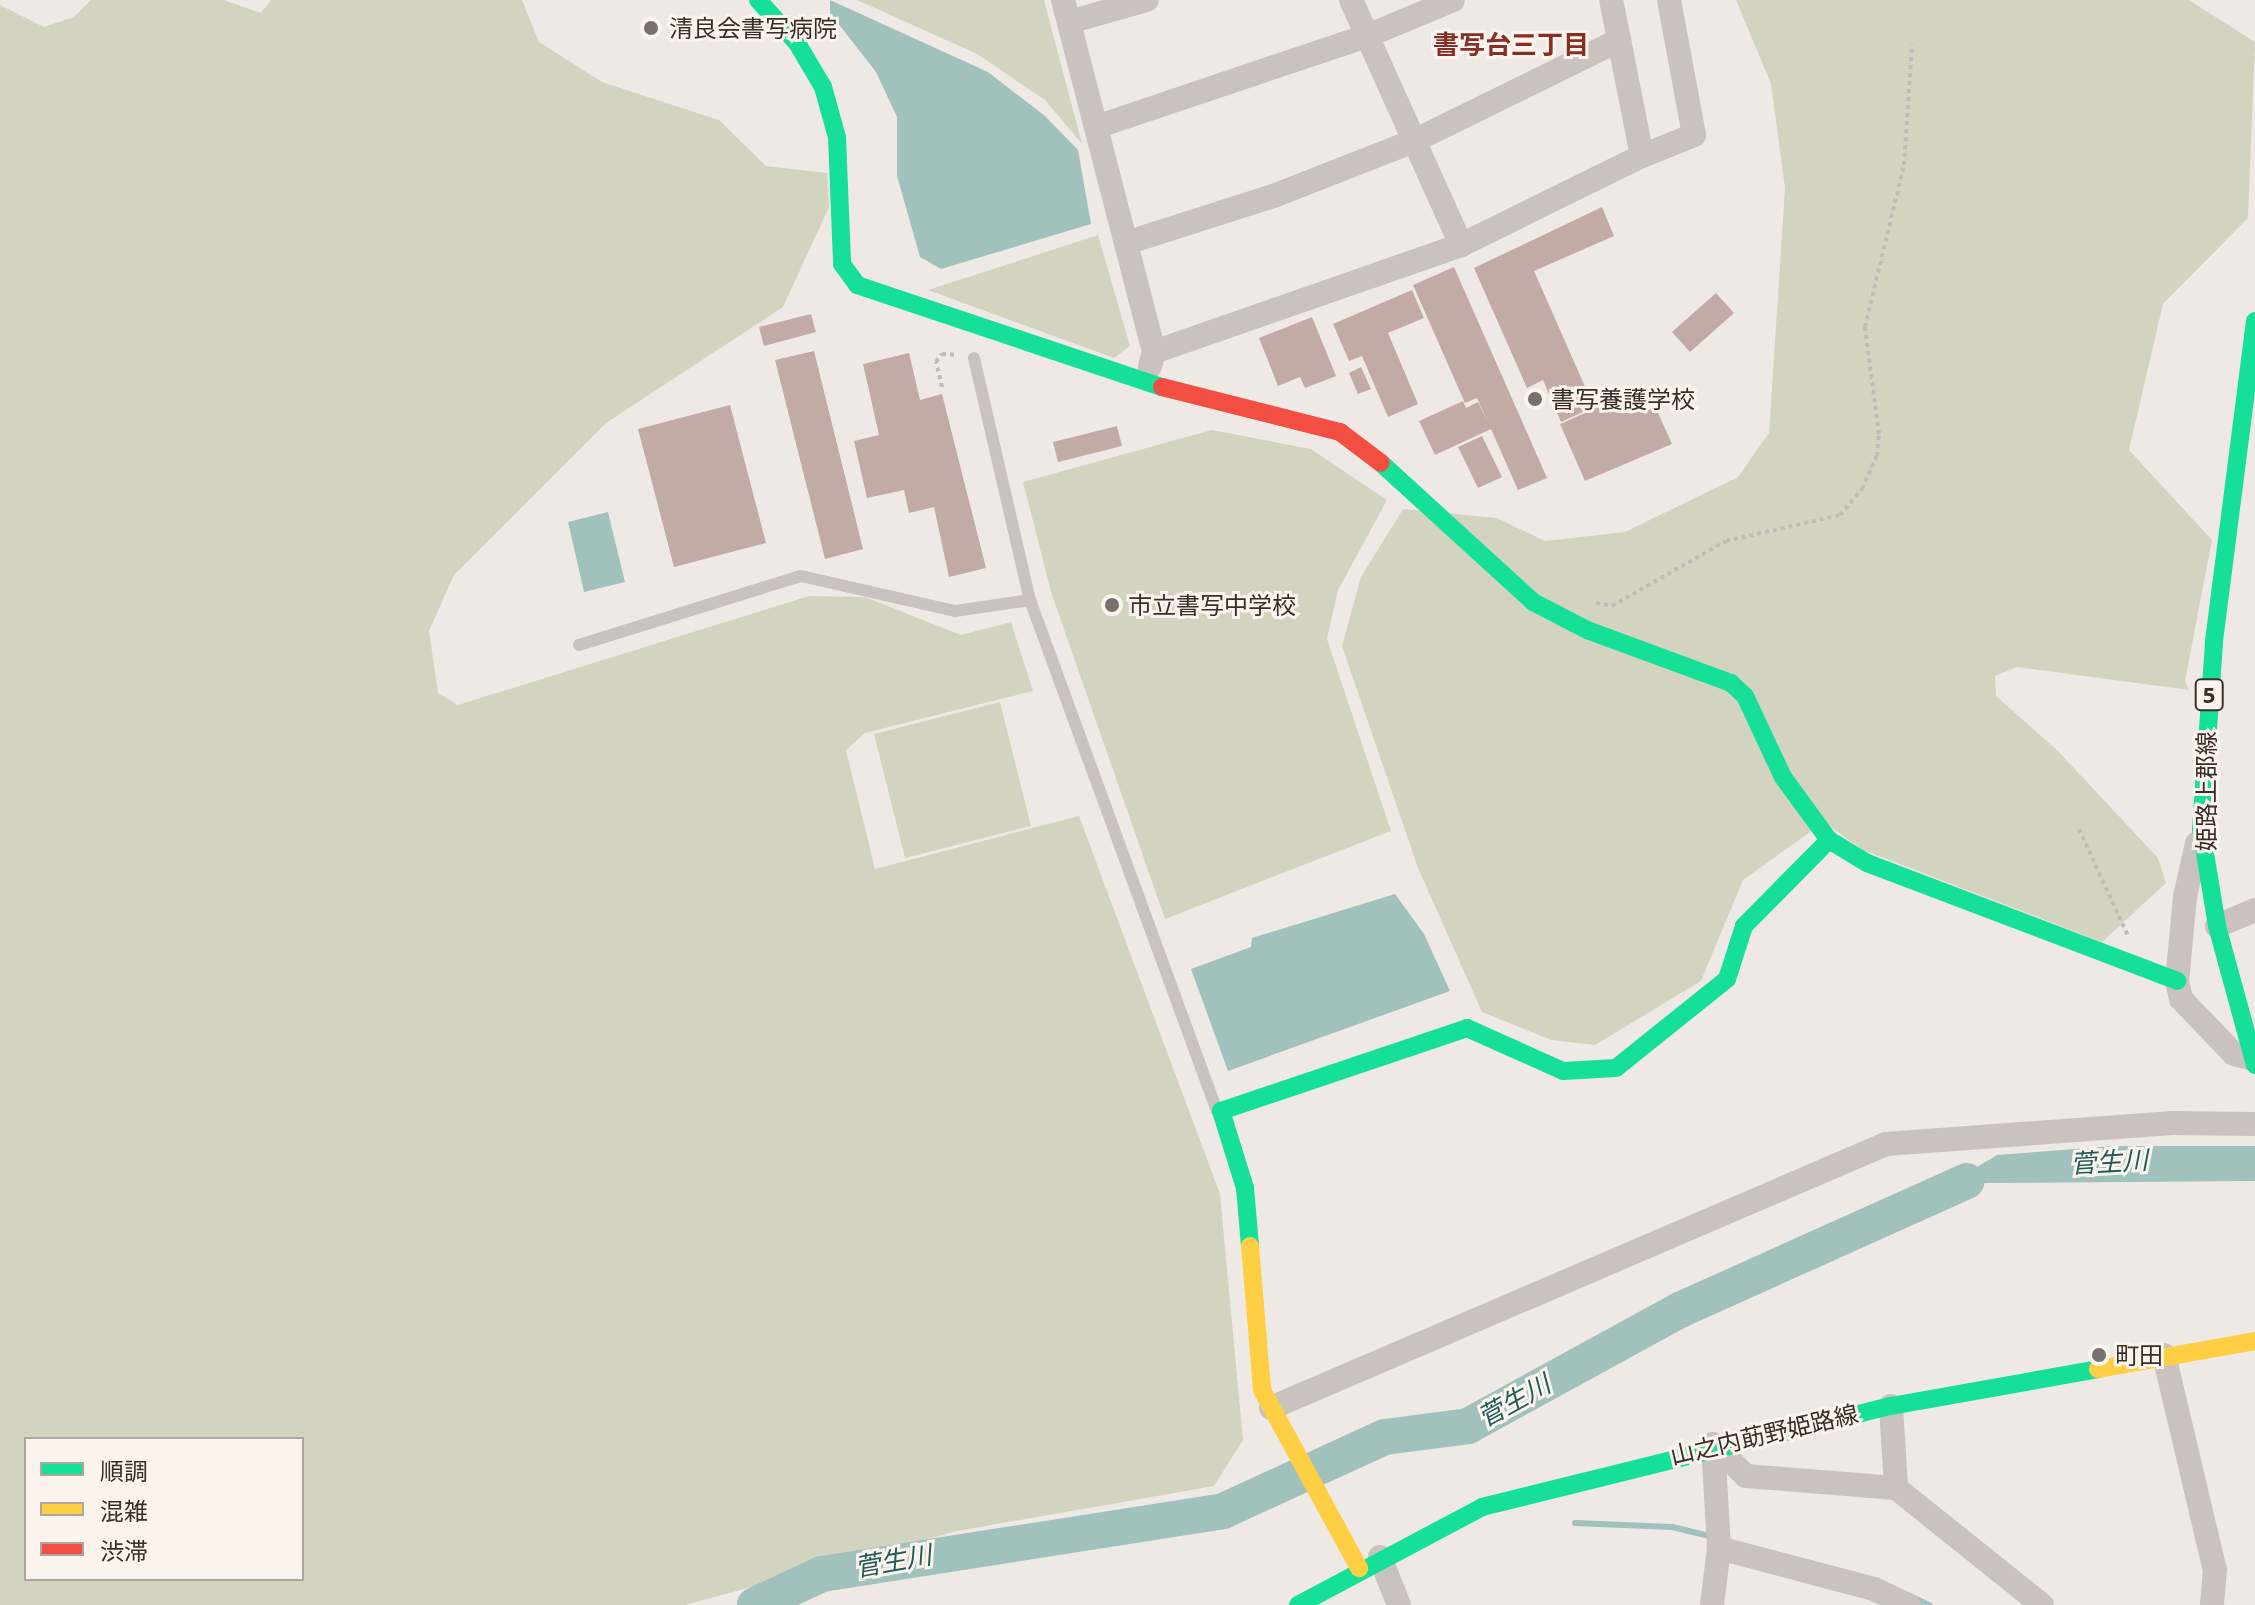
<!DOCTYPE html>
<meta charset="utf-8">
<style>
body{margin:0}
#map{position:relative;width:2255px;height:1605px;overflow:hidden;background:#efe9e5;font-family:"Noto Sans","Noto Sans JP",sans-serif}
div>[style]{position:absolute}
.green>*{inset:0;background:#d3d4c0}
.water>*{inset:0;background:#a1c1bd}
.stream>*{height:6px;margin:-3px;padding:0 3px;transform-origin:3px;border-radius:3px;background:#a1c1bd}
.river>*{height:36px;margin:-18px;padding:0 18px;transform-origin:18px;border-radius:18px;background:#a1c1bd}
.building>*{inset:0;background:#c2aba7}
.path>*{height:4px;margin-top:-2px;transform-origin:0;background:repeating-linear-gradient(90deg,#c2bab6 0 4px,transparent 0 8px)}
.lane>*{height:12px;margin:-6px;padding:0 6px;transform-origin:6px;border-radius:6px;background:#c9c2be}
.street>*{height:24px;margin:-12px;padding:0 12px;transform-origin:12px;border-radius:12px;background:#c9c2be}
.fast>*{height:18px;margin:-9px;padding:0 9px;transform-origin:9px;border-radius:9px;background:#16e098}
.slow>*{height:18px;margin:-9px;padding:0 9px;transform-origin:9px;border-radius:9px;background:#ffcf43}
.jam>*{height:18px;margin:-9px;padding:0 9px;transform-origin:9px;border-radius:9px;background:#f24e42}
.dots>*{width:22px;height:22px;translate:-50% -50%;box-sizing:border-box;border:4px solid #fbf3ee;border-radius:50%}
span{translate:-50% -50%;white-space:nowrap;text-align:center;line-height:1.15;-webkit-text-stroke:6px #fbf3ee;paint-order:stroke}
.shield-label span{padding:2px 6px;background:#fbf3ee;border:2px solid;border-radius:6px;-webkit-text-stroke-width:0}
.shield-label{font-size:22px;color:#3a2e2b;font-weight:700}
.poi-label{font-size:24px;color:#3a2e2b}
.left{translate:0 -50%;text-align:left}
.street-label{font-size:24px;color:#3a2e2b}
.neighbourhood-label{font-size:26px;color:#882f25;font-weight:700}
.water-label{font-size:26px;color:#215c58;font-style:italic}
.legend{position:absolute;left:24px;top:1437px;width:280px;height:144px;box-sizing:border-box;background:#fbf3ee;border:2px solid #aea4a0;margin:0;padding:10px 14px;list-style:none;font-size:24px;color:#3a2e2b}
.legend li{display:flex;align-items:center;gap:16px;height:40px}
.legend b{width:40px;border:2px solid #aea4a0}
</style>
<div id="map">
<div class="green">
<i style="clip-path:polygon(evenodd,91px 0,224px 0,261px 13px,271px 0,522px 0,539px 42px,602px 82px,719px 120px,766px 166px,827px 173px,829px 207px,783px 307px,606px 423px,454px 575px,429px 631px,438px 693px,458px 705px,809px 596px,865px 597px,961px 635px,1011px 622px,1033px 691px,865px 733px,846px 750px,875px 869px,1079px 816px,1220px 1194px,1243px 1440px,1214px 1486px,957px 1531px,685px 1605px,0 1605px,0 5px,44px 27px,74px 17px,91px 0,26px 1439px,302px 1439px,302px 1579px,26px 1579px,26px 1439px)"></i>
<i style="clip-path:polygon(857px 0,1044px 0,1082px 144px,1045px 100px,977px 54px)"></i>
<i style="clip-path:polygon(1736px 0,2189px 0,2255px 42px,2248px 218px,2163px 304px,2129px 450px,2212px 540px,2185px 681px,2189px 690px,2017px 667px,1995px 676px,1996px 696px,2058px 751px,2158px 858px,2166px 883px,2102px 942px,1863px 850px,1824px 822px,1743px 880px,1701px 981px,1595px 1045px,1551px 1040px,1482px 1012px,1418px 868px,1342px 646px,1361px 577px,1403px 509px,1497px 518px,1545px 541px,1625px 532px,1738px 477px,1769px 433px,1785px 188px,1771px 84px)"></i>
<i style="clip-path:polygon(1098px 235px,1130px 346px,1114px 358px,928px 290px)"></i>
<i style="clip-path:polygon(1212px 430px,1311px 449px,1387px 500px,1338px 590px,1327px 639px,1391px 831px,1165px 919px,1051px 592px,1023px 482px)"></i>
<i style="clip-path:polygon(1000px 702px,1031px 826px,905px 858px,874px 734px)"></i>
</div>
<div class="water">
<i style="clip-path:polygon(830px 0,988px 72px,1045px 116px,1078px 150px,1091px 224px,941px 269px,920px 257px,897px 176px,897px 117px,876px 72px,830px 13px)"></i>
<i style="clip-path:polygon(608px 512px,625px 582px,584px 592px,568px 522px)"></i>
<i style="clip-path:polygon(1395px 894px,1424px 934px,1450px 991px,1228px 1071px,1191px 969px,1251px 947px,1252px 938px)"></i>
<i style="clip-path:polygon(2114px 1146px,2255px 1146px,2255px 1181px,1985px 1183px,1920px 1201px,1997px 1155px)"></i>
</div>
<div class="stream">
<i style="left:1575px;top:1523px;width:97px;rotate:2.4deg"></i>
<i style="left:1672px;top:1527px;width:43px;rotate:13.4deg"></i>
<i style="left:1914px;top:1598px;width:17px;rotate:25deg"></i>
</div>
<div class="river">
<i style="left:755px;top:1605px;width:74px;rotate:-24.8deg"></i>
<i style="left:822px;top:1574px;width:406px;rotate:-8.9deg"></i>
<i style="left:1223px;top:1511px;width:178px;rotate:-24.6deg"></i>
<i style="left:1385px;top:1437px;width:84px;rotate:-7.5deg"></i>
<i style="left:1468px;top:1426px;width:244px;rotate:-28.7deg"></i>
<i style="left:1682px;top:1309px;width:312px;rotate:-24.2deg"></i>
</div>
<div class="building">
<i style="clip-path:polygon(1602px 207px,1614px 236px,1534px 271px,1594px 407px,1561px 422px,1543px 380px,1527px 388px,1474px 268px)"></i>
<i style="clip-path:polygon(1454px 267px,1547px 478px,1518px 490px,1491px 429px,1435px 455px,1419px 421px,1463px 401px,1466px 408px,1478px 402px,1488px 422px,1477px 398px,1465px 403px,1413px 285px)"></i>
<i style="clip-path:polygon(1412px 290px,1424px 318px,1388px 333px,1418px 404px,1388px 417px,1362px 356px,1349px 361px,1333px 324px)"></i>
<i style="clip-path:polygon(1716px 293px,1734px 313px,1690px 352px,1672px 332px)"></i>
<i style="clip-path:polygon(811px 314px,816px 332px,764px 346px,759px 327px)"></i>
<i style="clip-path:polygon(1312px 317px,1336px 376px,1305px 388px,1300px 377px,1278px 386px,1259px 338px)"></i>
<i style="clip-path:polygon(814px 351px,863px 549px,825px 559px,775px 360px)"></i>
<i style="clip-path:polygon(909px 353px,920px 400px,942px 394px,986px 568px,949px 577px,934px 507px,909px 513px,904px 490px,867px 498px,854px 441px,879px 435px,863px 364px)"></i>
<i style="clip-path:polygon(1361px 367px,1371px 389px,1358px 394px,1349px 373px)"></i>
<i style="clip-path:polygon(1646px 386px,1672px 444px,1585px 481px,1560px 424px)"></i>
<i style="clip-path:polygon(730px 405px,766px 543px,674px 567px,638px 429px)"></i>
<i style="clip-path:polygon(1117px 426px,1122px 446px,1058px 462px,1053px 442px)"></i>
<i style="clip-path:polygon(1482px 436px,1502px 477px,1478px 488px,1458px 447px)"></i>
</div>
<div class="path">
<i style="left:942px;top:387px;width:26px;rotate:-103deg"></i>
<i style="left:936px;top:362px;width:10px;rotate:-53deg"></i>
<i style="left:942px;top:354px;width:16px;rotate:4deg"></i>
<i style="left:1596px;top:603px;width:16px;rotate:11deg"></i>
<i style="left:1612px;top:606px;width:131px;rotate:-29.7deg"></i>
<i style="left:1726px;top:541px;width:117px;rotate:-12.8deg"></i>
<i style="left:1840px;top:515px;width:34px;rotate:-50deg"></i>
<i style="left:1862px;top:489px;width:36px;rotate:-66deg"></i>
<i style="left:1877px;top:456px;width:22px;rotate:-85deg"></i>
<i style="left:1879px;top:434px;width:108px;rotate:-97.5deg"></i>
<i style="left:1865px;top:327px;width:167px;rotate:-76.5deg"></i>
<i style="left:1904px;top:165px;width:121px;rotate:-86.2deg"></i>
<i style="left:2079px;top:829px;width:118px;rotate:65.4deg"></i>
</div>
<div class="lane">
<i style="left:974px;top:358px;width:248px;rotate:77deg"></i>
<i style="left:1030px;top:600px;width:544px;rotate:69.9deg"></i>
<i style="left:579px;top:645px;width:232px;rotate:-17.3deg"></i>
<i style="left:801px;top:576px;width:158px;rotate:12.8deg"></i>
<i style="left:955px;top:611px;width:76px;rotate:-8.3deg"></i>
</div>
<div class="street">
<i style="left:1063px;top:0;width:364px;rotate:75.5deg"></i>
<i style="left:1154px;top:352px;width:15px;rotate:106deg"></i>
<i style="left:1351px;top:0;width:269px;rotate:65.8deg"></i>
<i style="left:1069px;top:22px;width:81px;rotate:-15.8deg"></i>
<i style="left:1096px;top:127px;width:286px;rotate:-18.6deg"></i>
<i style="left:1367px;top:36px;width:93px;rotate:-22.7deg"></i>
<i style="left:1642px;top:156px;width:56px;rotate:-22deg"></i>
<i style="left:1694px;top:135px;width:137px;rotate:-100.5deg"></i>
<i style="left:1126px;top:243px;width:157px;rotate:-17.7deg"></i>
<i style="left:1276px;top:195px;width:148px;rotate:-21.4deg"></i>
<i style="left:1414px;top:141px;width:229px;rotate:-26.2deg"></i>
<i style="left:1154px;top:352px;width:325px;rotate:-19.2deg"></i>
<i style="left:1461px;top:245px;width:202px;rotate:-26.2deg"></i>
<i style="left:1642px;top:156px;width:159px;rotate:-101.2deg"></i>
<i style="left:2197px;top:843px;width:55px;rotate:102.5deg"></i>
<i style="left:2185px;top:897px;width:84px;rotate:95.4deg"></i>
<i style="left:2177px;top:981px;width:18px;rotate:77deg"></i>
<i style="left:2181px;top:999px;width:76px;rotate:46.1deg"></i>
<i style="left:2234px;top:1054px;width:20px;rotate:15deg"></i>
<i style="left:2217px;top:926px;width:41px;rotate:-22.8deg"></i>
<i style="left:2164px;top:1355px;width:221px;rotate:76.7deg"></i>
<i style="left:2215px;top:1570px;width:35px;rotate:95deg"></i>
<i style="left:1891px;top:1406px;width:82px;rotate:86.5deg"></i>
<i style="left:1271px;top:1408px;width:669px;rotate:-23.23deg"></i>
<i style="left:1886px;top:1144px;width:287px;rotate:-4.2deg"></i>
<i style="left:2172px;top:1123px;width:83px;rotate:0.7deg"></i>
<i style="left:1713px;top:1444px;width:46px;rotate:44.1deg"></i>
<i style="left:1746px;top:1476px;width:150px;rotate:4.6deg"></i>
<i style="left:1896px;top:1488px;width:187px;rotate:38.7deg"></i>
<i style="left:1719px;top:1548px;width:160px;rotate:14.8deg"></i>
<i style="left:1874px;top:1589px;width:38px;rotate:25deg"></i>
<i style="left:1380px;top:1557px;width:52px;rotate:68.4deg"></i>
<i style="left:1712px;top:1605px;width:57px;rotate:-83deg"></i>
<i style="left:1719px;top:1548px;width:104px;rotate:-93.3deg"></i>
</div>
<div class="fast">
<i style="left:758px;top:0;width:58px;rotate:47.8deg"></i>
<i style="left:797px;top:43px;width:51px;rotate:59.4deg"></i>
<i style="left:823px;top:87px;width:52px;rotate:74.4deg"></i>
<i style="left:837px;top:137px;width:127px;rotate:87.7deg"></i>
<i style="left:842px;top:264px;width:26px;rotate:54deg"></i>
<i style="left:857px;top:285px;width:322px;rotate:18.5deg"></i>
<i style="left:2255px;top:321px;width:325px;rotate:97.3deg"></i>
<i style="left:2214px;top:643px;width:186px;rotate:94deg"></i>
<i style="left:2201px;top:829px;width:98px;rotate:80.6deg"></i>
<i style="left:2217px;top:926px;width:144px;rotate:74.7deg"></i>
<i style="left:1381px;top:463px;width:206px;rotate:42.4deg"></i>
<i style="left:1533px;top:602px;width:61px;rotate:27.4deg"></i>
<i style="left:1587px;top:630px;width:153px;rotate:20.2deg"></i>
<i style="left:1731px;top:683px;width:19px;rotate:43deg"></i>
<i style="left:1745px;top:696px;width:89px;rotate:64.9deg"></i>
<i style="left:1783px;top:777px;width:78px;rotate:53.9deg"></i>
<i style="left:1829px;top:840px;width:44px;rotate:31.2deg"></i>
<i style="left:1867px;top:863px;width:332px;rotate:20.8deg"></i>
<i style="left:1250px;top:1246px;width:58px;rotate:-94.9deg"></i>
<i style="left:1245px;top:1188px;width:81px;rotate:-107.3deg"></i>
<i style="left:1221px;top:1111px;width:260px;rotate:-18.6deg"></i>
<i style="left:1467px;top:1028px;width:105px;rotate:24.1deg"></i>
<i style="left:1563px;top:1071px;width:53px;rotate:-3.2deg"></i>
<i style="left:1616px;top:1068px;width:142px;rotate:-38.7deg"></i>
<i style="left:1727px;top:979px;width:56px;rotate:-72.2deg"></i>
<i style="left:1744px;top:926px;width:121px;rotate:-45.3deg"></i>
<i style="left:1298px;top:1605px;width:208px;rotate:-28deg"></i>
<i style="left:1482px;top:1507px;width:421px;rotate:-13.9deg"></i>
<i style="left:1891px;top:1406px;width:210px;rotate:-10.1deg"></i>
</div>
<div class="slow">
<i style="left:1250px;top:1246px;width:144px;rotate:85.2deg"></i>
<i style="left:1262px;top:1390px;width:203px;rotate:61.4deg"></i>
<i style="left:2098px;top:1369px;width:159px;rotate:-10.1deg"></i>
</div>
<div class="jam">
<i style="left:1162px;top:387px;width:184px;rotate:14.2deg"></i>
<i style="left:1340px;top:432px;width:51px;rotate:37.1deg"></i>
</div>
<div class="dots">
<i style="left:651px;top:28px;background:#796f6c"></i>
<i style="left:1535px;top:399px;background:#796f6c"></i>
<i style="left:1112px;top:605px;background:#796f6c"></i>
<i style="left:2099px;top:1355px;background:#796f6c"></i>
</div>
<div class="shield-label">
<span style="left:2209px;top:695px">5</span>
</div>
<div class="poi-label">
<span class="left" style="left:669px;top:28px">清良会書写病院</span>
<span class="left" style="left:1551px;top:399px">書写養護学校</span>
<span class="left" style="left:1128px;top:605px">市立書写中学校</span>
<span class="left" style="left:2115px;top:1355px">町田</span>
</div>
<div class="street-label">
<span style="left:2206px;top:791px;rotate:-90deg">姫路上郡線</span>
<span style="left:1764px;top:1434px;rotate:-13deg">山之内莇野姫路線</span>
</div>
<div class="neighbourhood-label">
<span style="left:1511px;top:45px">書写台三丁目</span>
</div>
<div class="water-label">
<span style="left:2109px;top:1162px;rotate:-3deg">菅生川</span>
<span style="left:1514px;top:1401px;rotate:-29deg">菅生川</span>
<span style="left:893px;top:1561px;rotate:-10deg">菅生川</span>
</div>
<ul class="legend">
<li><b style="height:10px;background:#16e098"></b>順調</li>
<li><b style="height:10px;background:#ffcf43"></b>混雑</li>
<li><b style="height:10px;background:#f24e42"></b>渋滞</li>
</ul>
</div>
